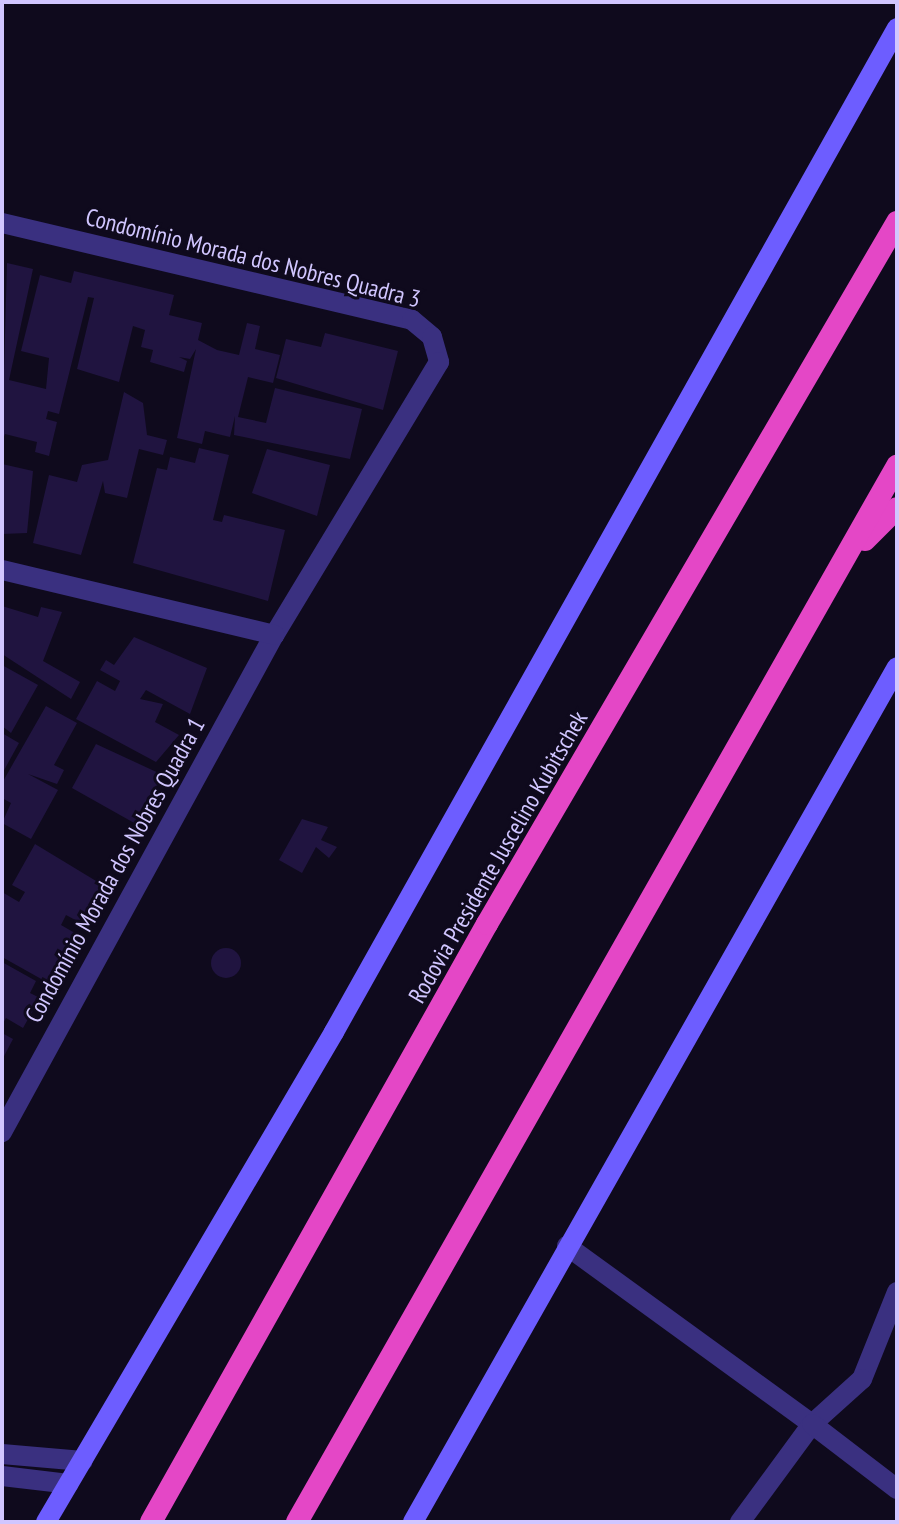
<!DOCTYPE html>
<meta charset="utf-8">
<style>
body{margin:0}
#map{position:relative;width:899px;height:1524px;overflow:hidden;background:#0f0a1d;font-family:"PT Sans Narrow",sans-serif}
div>[style]{position:absolute}
.building>*{inset:0;background:#201440}
.round{border-radius:50%}
.minor>*{height:20px;margin:-10px;padding:0 10px;transform-origin:10px;border-radius:10px;background:#3a3080}
.secondary>*{height:20px;margin:-10px;padding:0 10px;transform-origin:10px;border-radius:10px;background:#6d5dff}
.trunk>*{height:22px;margin:-11px;padding:0 11px;transform-origin:11px;border-radius:11px;background:#e447c6}
span{translate:-50% -50%;white-space:nowrap;text-align:center;line-height:1.15;-webkit-text-stroke:6px #0f0a1d;paint-order:stroke}
.street-label{font-size:24px;color:#d1c6ff}
.frame{position:absolute;inset:0;border:4px solid #d1c6ff;pointer-events:none}
</style>
<div id="map">
<div class="building">
<i style="clip-path:polygon(7px 263px,33px 269px,9px 380px,46px 389px,49px 358px,21px 351px,40px 275px,71px 283px,74px 271px,174px 295px,169px 315px,202px 323px,198px 340px,217px 350px,239px 355px,247px 323px,260px 326px,255px 349px,280px 355px,273px 383px,248px 377px,238px 417px,266px 423px,275px 388px,362px 409px,350px 459px,234px 435px,235px 416px,230px 437px,205px 431px,202px 444px,177px 438px,196px 349px,190px 359px,179px 357px,187px 361px,184px 372px,150px 362px,153px 350px,141px 347px,145px 330px,133px 326px,119px 382px,77px 369px,94px 298px,88px 297px,59px 414px,48px 411px,46px 419px,57px 422px,49px 456px,35px 452px,37px 442px,5px 434px,2px 442px)"></i>
<i style="clip-path:polygon(325px 333px,398px 351px,383px 410px,276px 378px,286px 339px,321px 347px)"></i>
<i style="clip-path:polygon(124px 392px,143px 403px,147px 435px,167px 440px,163px 455px,139px 449px,127px 498px,105px 493px,103px 481px,81px 555px,33px 543px,49px 475px,77px 482px,82px 465px,108px 460px)"></i>
<i style="clip-path:polygon(199px 448px,229px 455px,213px 520px,222px 522px,224px 515px,285px 530px,268px 601px,133px 563px,157px 468px,167px 470px,170px 457px,195px 463px)"></i>
<i style="clip-path:polygon(267px 449px,330px 465px,317px 516px,252px 493px)"></i>
<i style="clip-path:polygon(2px 464px,33px 471px,27px 533px,2px 534px)"></i>
<i style="clip-path:polygon(2px 606px,38px 617px,41px 607px,62px 612px,43px 661px,80px 682px,71px 699px,2px 654px)"></i>
<i style="clip-path:polygon(134px 637px,207px 668px,190px 714px,146px 690px,140px 699px,163px 704px,155px 722px,179px 735px,156px 762px,76px 719px,97px 681px,115px 691px,120px 681px,100px 670px,106px 660px,114px 665px)"></i>
<i style="clip-path:polygon(2px 665px,38px 685px,11px 733px,2px 726px)"></i>
<i style="clip-path:polygon(46px 706px,77px 723px,54px 765px,64px 770px,57px 784px,28px 774px,58px 790px,31px 839px,2px 823px,11px 803px,2px 798px,2px 783px)"></i>
<i style="clip-path:polygon(2px 733px,19px 743px,2px 774px)"></i>
<i style="clip-path:polygon(96px 744px,163px 775px,136px 824px,72px 788px)"></i>
<i style="clip-path:polygon(302px 819px,328px 827px,321px 840px,337px 847px,329px 858px,316px 847px,302px 873px,279px 860px)"></i>
<i style="clip-path:polygon(35px 844px,106px 887px,81px 923px,66px 915px,61px 925px,80px 936px,52px 985px,2px 957px,2px 892px,19px 902px,25px 892px,12px 885px)"></i>
<i class="round" style="left:211px;top:948px;width:30px;height:30px"></i>
<i style="clip-path:polygon(2px 962px,36px 981px,30px 993px,40px 998px,23px 1028px,6px 1018px,2px 1025px)"></i>
<i style="clip-path:polygon(2px 1033px,13px 1039px,2px 1060px)"></i>
</div>
<div class="minor">
<i style="left:2px;top:223px;width:421px;rotate:13.3deg"></i>
<i style="left:412px;top:320px;width:26px;rotate:40deg"></i>
<i style="left:432px;top:337px;width:26px;rotate:74deg"></i>
<i style="left:439px;top:362px;width:319px;rotate:121.1deg"></i>
<i style="left:274px;top:635px;width:567px;rotate:118.69deg"></i>
<i style="left:2px;top:570px;width:280px;rotate:13.4deg"></i>
<i style="left:567px;top:1246px;width:303px;rotate:36deg"></i>
<i style="left:812px;top:1424px;width:122px;rotate:126.3deg"></i>
<i style="left:897px;top:1292px;width:94px;rotate:111.9deg"></i>
<i style="left:862px;top:1379px;width:67px;rotate:138deg"></i>
<i style="left:812px;top:1424px;width:107px;rotate:37.4deg"></i>
<i style="left:2px;top:1454px;width:81px;rotate:4.9deg"></i>
<i style="left:2px;top:1476px;width:67px;rotate:6.8deg"></i>
</div>
<div class="secondary">
<i style="left:46px;top:1522px;width:568px;rotate:-59.55deg"></i>
<i style="left:334px;top:1032px;width:1151px;rotate:-60.72deg"></i>
<i style="left:413px;top:1522px;width:982px;rotate:-60.49deg"></i>
</div>
<div class="trunk">
<i style="left:865px;top:540px;width:45px;rotate:-45deg"></i>
<i style="left:151px;top:1522px;width:686px;rotate:-60.67deg"></i>
<i style="left:487px;top:924px;width:813px;rotate:-59.71deg"></i>
<i style="left:297px;top:1522px;width:1215px;rotate:-60.4deg"></i>
</div>
<div class="street-label">
<span style="left:253px;top:258px;rotate:14deg">Condomínio Morada dos Nobres Quadra 3</span>
<span style="left:498px;top:857px;rotate:-60deg">Rodovia Presidente Juscelino Kubitschek</span>
<span style="left:115px;top:870px;rotate:-61deg">Condomínio Morada dos Nobres Quadra 1</span>
</div>
<div class="frame"></div>
</div>
